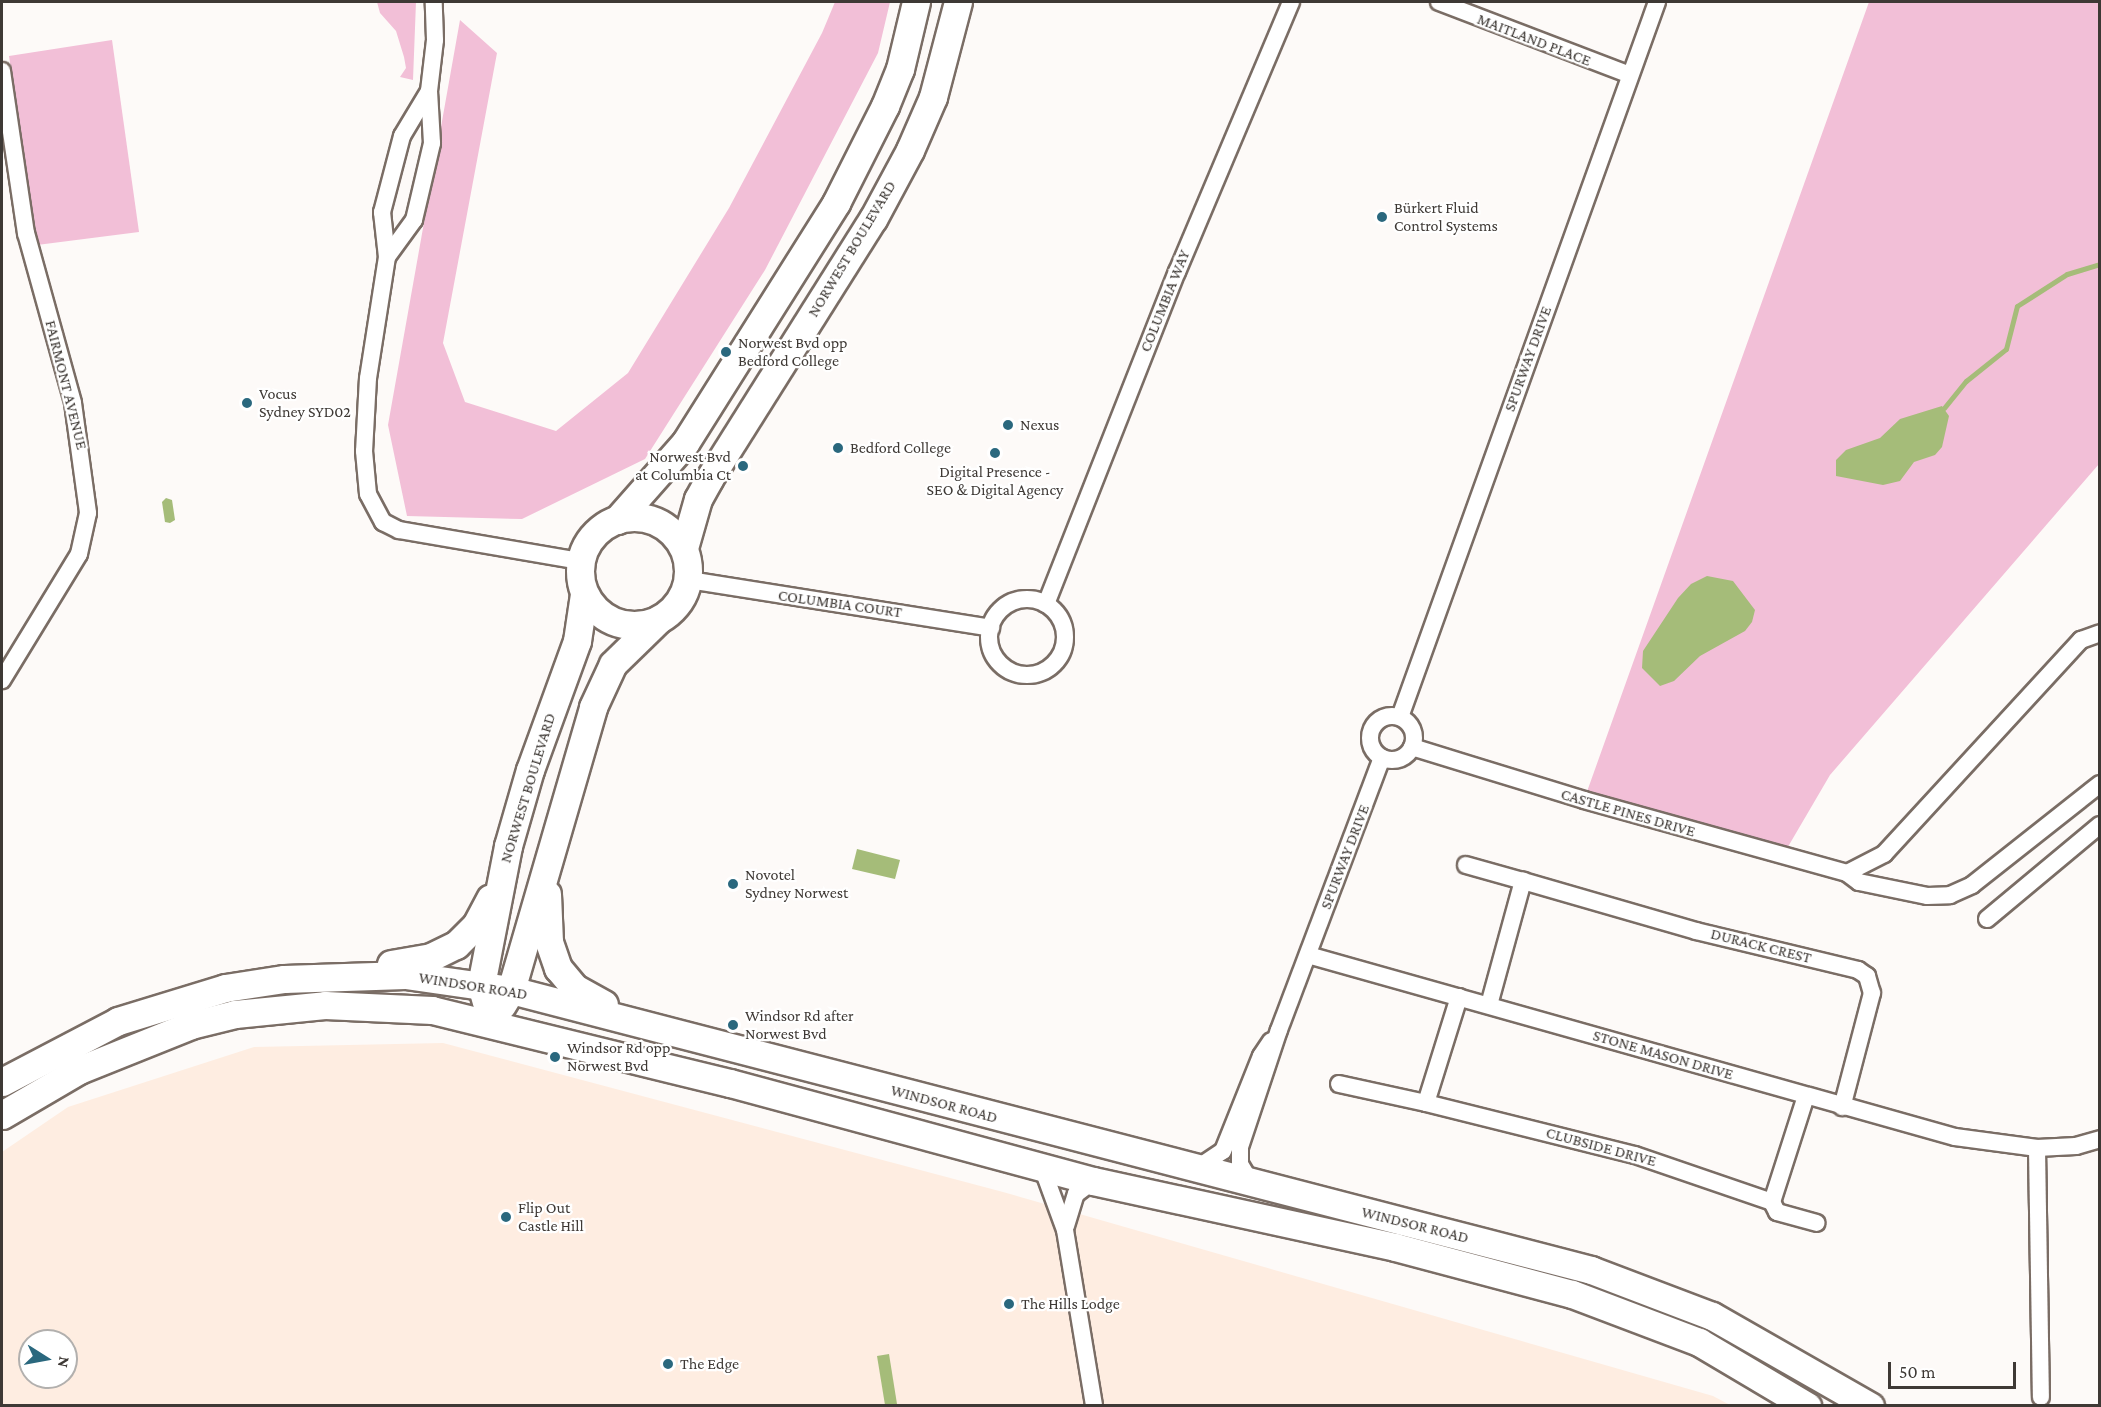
<!DOCTYPE html>
<meta charset="utf-8">
<style>
body{margin:0}
#map{position:relative;width:2101px;height:1407px;overflow:hidden;background:#fdfaf8;font-family:"Crimson Pro",serif}
div>[style]{position:absolute}
.built>*{inset:0;background:#feede1}
.green>*{inset:0;background:#f2bfd7}
.water>*{inset:0;background:#a5bc79}
.stream>*{height:5px;margin:-2.5px;padding:0 2.5px;transform-origin:2.5px;border-radius:2.5px;background:#a5bc79}
.roads{filter:drop-shadow(2px 0 #7a6d65) drop-shadow(-2px 0 #7a6d65) drop-shadow(0 2px #7a6d65) drop-shadow(0 -2px #7a6d65)}
.minor>*{height:16px;margin:-8px;padding:0 8px;transform-origin:8px;border-radius:8px;background:#fff}
.minor>.ring{margin:-8px;padding:0;box-sizing:content-box;background:none;border:16px solid #fff;border-radius:50%}
.primary>*{height:27px;margin:-13.5px;padding:0 13.5px;transform-origin:13.5px;border-radius:13.5px;background:#fff}
.primary>.ring{margin:-13.5px;padding:0;box-sizing:content-box;background:none;border:27px solid #fff;border-radius:50%}
.dots>*{width:16px;height:16px;translate:-50% -50%;box-sizing:border-box;border:3px solid #fff;border-radius:50%}
span{translate:-50% -50%;white-space:nowrap;text-align:center;line-height:1.15;-webkit-text-stroke:4.5px #fff;paint-order:stroke}
.street-label{font-size:16px;color:#3e3935}
.poi-label{font-size:16px;color:#3e3935}
.left{translate:0 -50%;text-align:left}
.right{translate:-100% -50%;text-align:right}
.frame{position:absolute;inset:0;border:3px solid #3e3935;pointer-events:none}
.north{position:absolute;left:18px;top:1329px;width:60px;height:60px;box-sizing:border-box;background:#fff;border:2px solid #b2b0ae;border-radius:50%;rotate:101deg;font-size:16px;font-weight:700;line-height:24px;text-align:center;color:#3e3935}
.north::after{content:'';display:block;margin:auto;width:21px;height:27px;background:#2a687e;clip-path:polygon(50% 0,100% 100%,50% 72%,0 100%)}
.scale{position:absolute;left:1888px;top:1362px;width:128px;height:27px;box-sizing:border-box;border:3px solid #3e3935;border-top:0;padding-left:8px;font-size:18px;line-height:21px;white-space:nowrap;color:#3e3935;-webkit-text-stroke:4px #fff;paint-order:stroke}
</style>
<div id="map">
<div class="built">
<i style="clip-path:polygon(evenodd,443px 1043px,1003px 1192px,1713px 1396px,1730px 1405px,2px 1406px,2px 1152px,68px 1107px,254px 1047px,443px 1043px,30px 1341px,66px 1341px,66px 1377px,30px 1377px,30px 1341px)"></i>
</div>
<div class="green">
<i style="clip-path:polygon(377px 2px,416px 2px,413px 80px,400px 77px,406px 68px,404px 57px,396px 31px,380px 13px)"></i>
<i style="clip-path:polygon(835px 2px,890px 2px,878px 53px,765px 270px,645px 459px,522px 519px,407px 516px,388px 425px,460px 20px,497px 53px,443px 343px,465px 402px,556px 431px,628px 373px,729px 208px,822px 33px)"></i>
<i style="clip-path:polygon(1869px 2px,2099px 2px,2099px 464px,1830px 775px,1782px 857px,1584px 800px)"></i>
<i style="clip-path:polygon(112px 40px,139px 232px,37px 245px,9px 56px)"></i>
</div>
<div class="water">
<i style="clip-path:polygon(1942px 406px,1949px 416px,1942px 447px,1935px 455px,1914px 462px,1900px 481px,1883px 485px,1836px 476px,1836px 460px,1846px 450px,1880px 438px,1900px 419px)"></i>
<i style="clip-path:polygon(166px 498px,172px 500px,175px 520px,170px 523px,165px 522px,162px 502px)"></i>
<i style="clip-path:polygon(1707px 576px,1733px 581px,1755px 610px,1752px 622px,1745px 631px,1700px 656px,1674px 681px,1660px 686px,1642px 668px,1643px 651px,1678px 598px,1691px 584px)"></i>
<i style="clip-path:polygon(857px 849px,900px 860px,895px 879px,852px 869px)"></i>
<i style="clip-path:polygon(889px 1354px,897px 1404px,885px 1405px,877px 1356px)"></i>
</div>
<div class="stream">
<i style="left:1944px;top:408px;width:35px;rotate:-51deg"></i>
<i style="left:1966px;top:381px;width:51px;rotate:-38.7deg"></i>
<i style="left:2006px;top:349px;width:44px;rotate:-75.7deg"></i>
<i style="left:2017px;top:306px;width:59px;rotate:-32.6deg"></i>
<i style="left:2067px;top:274px;width:34px;rotate:-17deg"></i>
</div>
<div class="roads">
<div class="minor">
<i style="left:1439px;top:2px;width:204px;rotate:20.9deg"></i>
<i style="left:2px;top:71px;width:164px;rotate:81.6deg"></i>
<i style="left:26px;top:233px;width:176px;rotate:74.5deg"></i>
<i style="left:73px;top:403px;width:111px;rotate:82.2deg"></i>
<i style="left:88px;top:513px;width:42px;rotate:102.4deg"></i>
<i style="left:79px;top:554px;width:148px;rotate:121.4deg"></i>
<i style="left:429px;top:91px;width:52px;rotate:121deg"></i>
<i style="left:402px;top:136px;width:79px;rotate:104.7deg"></i>
<i style="left:382px;top:212px;width:45px;rotate:83.7deg"></i>
<i style="left:387px;top:257px;width:122px;rotate:98.9deg"></i>
<i style="left:368px;top:378px;width:73px;rotate:93.1deg"></i>
<i style="left:364px;top:451px;width:43px;rotate:84.7deg"></i>
<i style="left:368px;top:494px;width:32px;rotate:62deg"></i>
<i style="left:383px;top:522px;width:18px;rotate:27deg"></i>
<i style="left:399px;top:530px;width:185px;rotate:9.7deg"></i>
<i style="left:387px;top:257px;width:46px;rotate:-53.9deg"></i>
<i style="left:414px;top:220px;width:79px;rotate:-76.8deg"></i>
<i style="left:432px;top:143px;width:52px;rotate:-93.3deg"></i>
<i style="left:429px;top:91px;width:51px;rotate:-83.3deg"></i>
<i style="left:435px;top:40px;width:38px;rotate:-92deg"></i>
<i style="left:689px;top:580px;width:306px;rotate:9deg"></i>
<i class="ring" style="left:989px;top:599px;width:60px;height:60px"></i>
<i style="left:1046px;top:604px;width:357px;rotate:-68.5deg"></i>
<i style="left:1177px;top:272px;width:293px;rotate:-67.1deg"></i>
<i class="ring" style="left:1370px;top:716px;width:28px;height:28px"></i>
<i style="left:1400px;top:717px;width:760px;rotate:-70.23deg"></i>
<i style="left:1412px;top:747px;width:180px;rotate:17.1deg"></i>
<i style="left:1584px;top:800px;width:273px;rotate:15.5deg"></i>
<i style="left:1847px;top:873px;width:15px;rotate:37deg"></i>
<i style="left:1859px;top:882px;width:69px;rotate:11.6deg"></i>
<i style="left:1927px;top:896px;width:23px;rotate:-2deg"></i>
<i style="left:1950px;top:895px;width:24px;rotate:-24deg"></i>
<i style="left:1972px;top:885px;width:163px;rotate:-38.3deg"></i>
<i style="left:1466px;top:865px;width:59px;rotate:15.7deg"></i>
<i style="left:1847px;top:873px;width:42px;rotate:-27.2deg"></i>
<i style="left:1884px;top:854px;width:291px;rotate:-47.4deg"></i>
<i style="left:2081px;top:640px;width:20px;rotate:-20deg"></i>
<i style="left:1987px;top:919px;width:147px;rotate:-39.8deg"></i>
<i style="left:1308px;top:955px;width:672px;rotate:15.71deg"></i>
<i style="left:1955px;top:1137px;width:83px;rotate:7.6deg"></i>
<i style="left:2037px;top:1148px;width:39px;rotate:-3deg"></i>
<i style="left:2076px;top:1146px;width:25px;rotate:-16deg"></i>
<i style="left:1459px;top:997px;width:111px;rotate:107.3deg"></i>
<i style="left:1426px;top:1103px;width:215px;rotate:14deg"></i>
<i style="left:1635px;top:1155px;width:145px;rotate:18.9deg"></i>
<i style="left:1489px;top:1005px;width:129px;rotate:-74.7deg"></i>
<i style="left:1523px;top:881px;width:180px;rotate:16.1deg"></i>
<i style="left:1696px;top:931px;width:167px;rotate:13.5deg"></i>
<i style="left:1858px;top:970px;width:11px;rotate:34deg"></i>
<i style="left:1867px;top:976px;width:18px;rotate:74deg"></i>
<i style="left:1872px;top:993px;width:118px;rotate:104.7deg"></i>
<i style="left:1339px;top:1084px;width:89px;rotate:12.3deg"></i>
<i style="left:1806px;top:1096px;width:111px;rotate:107.8deg"></i>
<i style="left:1772px;top:1202px;width:11px;rotate:63deg"></i>
<i style="left:1777px;top:1212px;width:41px;rotate:15.4deg"></i>
<i style="left:2037px;top:1148px;width:249px;rotate:89.1deg"></i>
<i style="left:1042px;top:1167px;width:67px;rotate:69.9deg"></i>
<i style="left:1065px;top:1230px;width:178px;rotate:80.6deg"></i>
<i style="left:1196px;top:1169px;width:32px;rotate:-34deg"></i>
<i style="left:1223px;top:1151px;width:102px;rotate:-68.2deg"></i>
<i style="left:1261px;top:1056px;width:18px;rotate:-56deg"></i>
<i style="left:1252px;top:1184px;width:23px;rotate:-121deg"></i>
<i style="left:1240px;top:1164px;width:17px;rotate:-90deg"></i>
<i style="left:1240px;top:1147px;width:123px;rotate:-71.6deg"></i>
<i style="left:1279px;top:1030px;width:291px;rotate:-69.3deg"></i>
<i style="left:1066px;top:1226px;width:34px;rotate:-73deg"></i>
<i style="left:1076px;top:1194px;width:21px;rotate:-37deg"></i>
</div>
<div class="primary">
<i class="ring" style="left:580px;top:517px;width:81px;height:81px"></i>
<i style="left:617px;top:520px;width:103px;rotate:-48.6deg"></i>
<i style="left:685px;top:443px;width:284px;rotate:-57.8deg"></i>
<i style="left:836px;top:203px;width:109px;rotate:-63.2deg"></i>
<i style="left:885px;top:106px;width:40px;rotate:-68deg"></i>
<i style="left:900px;top:69px;width:69px;rotate:-76.6deg"></i>
<i style="left:684px;top:548px;width:51px;rotate:-74.1deg"></i>
<i style="left:698px;top:499px;width:23px;rotate:-61deg"></i>
<i style="left:709px;top:479px;width:307px;rotate:-57.8deg"></i>
<i style="left:873px;top:219px;width:78px;rotate:-61.8deg"></i>
<i style="left:910px;top:150px;width:58px;rotate:-66.5deg"></i>
<i style="left:933px;top:97px;width:98px;rotate:-75.3deg"></i>
<i style="left:547px;top:894px;width:48px;rotate:87.6deg"></i>
<i style="left:549px;top:942px;width:28px;rotate:71deg"></i>
<i style="left:558px;top:968px;width:26px;rotate:50deg"></i>
<i style="left:575px;top:988px;width:33px;rotate:29deg"></i>
<i style="left:391px;top:964px;width:41px;rotate:-9.9deg"></i>
<i style="left:431px;top:957px;width:28px;rotate:-26deg"></i>
<i style="left:456px;top:945px;width:28px;rotate:-45deg"></i>
<i style="left:476px;top:925px;width:30px;rotate:-62deg"></i>
<i style="left:486px;top:1002px;width:18px;rotate:-106deg"></i>
<i style="left:481px;top:985px;width:142px;rotate:-79deg"></i>
<i style="left:508px;top:846px;width:79px;rotate:-73.9deg"></i>
<i style="left:530px;top:770px;width:137px;rotate:-70deg"></i>
<i style="left:577px;top:641px;width:48px;rotate:-81.5deg"></i>
<i style="left:502px;top:1005px;width:17px;rotate:-59deg"></i>
<i style="left:511px;top:990px;width:295px;rotate:-73.8deg"></i>
<i style="left:593px;top:707px;width:47px;rotate:-65.1deg"></i>
<i style="left:613px;top:664px;width:62px;rotate:-44.3deg"></i>
<i style="left:2px;top:1082px;width:131px;rotate:-27.7deg"></i>
<i style="left:118px;top:1021px;width:112px;rotate:-17.1deg"></i>
<i style="left:225px;top:988px;width:60px;rotate:-8.7deg"></i>
<i style="left:284px;top:979px;width:121px;rotate:-1.9deg"></i>
<i style="left:405px;top:975px;width:107px;rotate:8.1deg"></i>
<i style="left:511px;top:990px;width:1116px;rotate:14.53deg"></i>
<i style="left:1591px;top:1270px;width:129px;rotate:20.8deg"></i>
<i style="left:1712px;top:1316px;width:182px;rotate:29.7deg"></i>
<i style="left:2px;top:1115px;width:89px;rotate:-30.3deg"></i>
<i style="left:79px;top:1070px;width:121px;rotate:-21.9deg"></i>
<i style="left:191px;top:1025px;width:45px;rotate:-14deg"></i>
<i style="left:235px;top:1014px;width:90px;rotate:-5.7deg"></i>
<i style="left:325px;top:1005px;width:107px;rotate:2.7deg"></i>
<i style="left:432px;top:1010px;width:307px;rotate:13.8deg"></i>
<i style="left:730px;top:1083px;width:376px;rotate:15.1deg"></i>
<i style="left:1093px;top:1181px;width:309px;rotate:12.3deg"></i>
<i style="left:1395px;top:1247px;width:183px;rotate:14.9deg"></i>
<i style="left:1572px;top:1294px;width:136px;rotate:20.7deg"></i>
<i style="left:1699px;top:1342px;width:126px;rotate:30.7deg"></i>
</div>
</div>
<div class="dots">
<i style="left:1382px;top:217px;background:#2a687e"></i>
<i style="left:726px;top:352px;background:#2a687e"></i>
<i style="left:247px;top:403px;background:#2a687e"></i>
<i style="left:1008px;top:425px;background:#2a687e"></i>
<i style="left:838px;top:448px;background:#2a687e"></i>
<i style="left:995px;top:453px;background:#2a687e"></i>
<i style="left:743px;top:466px;background:#2a687e"></i>
<i style="left:733px;top:884px;background:#2a687e"></i>
<i style="left:733px;top:1025px;background:#2a687e"></i>
<i style="left:555px;top:1057px;background:#2a687e"></i>
<i style="left:506px;top:1217px;background:#2a687e"></i>
<i style="left:1009px;top:1304px;background:#2a687e"></i>
<i style="left:668px;top:1364px;background:#2a687e"></i>
</div>
<div class="street-label">
<span style="left:1534px;top:40px;rotate:21deg">MAITLAND PLACE</span>
<span style="left:852px;top:249px;rotate:-59deg">NORWEST BOULEVARD</span>
<span style="left:1165px;top:301px;rotate:-68deg">COLUMBIA WAY</span>
<span style="left:1528px;top:359px;rotate:-70deg">SPURWAY DRIVE</span>
<span style="left:66px;top:385px;rotate:76deg">FAIRMONT AVENUE</span>
<span style="left:840px;top:604px;rotate:8deg">COLUMBIA COURT</span>
<span style="left:528px;top:788px;rotate:-73deg">NORWEST BOULEVARD</span>
<span style="left:1628px;top:813px;rotate:16deg">CASTLE PINES DRIVE</span>
<span style="left:1345px;top:857px;rotate:-69deg">SPURWAY DRIVE</span>
<span style="left:1761px;top:946px;rotate:14deg">DURACK CREST</span>
<span style="left:473px;top:986px;rotate:9deg">WINDSOR ROAD</span>
<span style="left:1663px;top:1055px;rotate:16deg">STONE MASON DRIVE</span>
<span style="left:944px;top:1104px;rotate:15deg">WINDSOR ROAD</span>
<span style="left:1601px;top:1147px;rotate:15deg">CLUBSIDE DRIVE</span>
<span style="left:1415px;top:1225px;rotate:14deg">WINDSOR ROAD</span>
</div>
<div class="poi-label">
<span class="left" style="left:1394px;top:217px">Bürkert Fluid<br>Control Systems</span>
<span class="left" style="left:738px;top:352px">Norwest Bvd opp<br>Bedford College</span>
<span class="left" style="left:259px;top:403px">Vocus<br>Sydney SYD02</span>
<span class="left" style="left:1020px;top:425px">Nexus</span>
<span class="left" style="left:850px;top:448px">Bedford College</span>
<span class="right" style="left:731px;top:466px">Norwest Bvd<br>at Columbia Ct</span>
<span style="left:995px;top:481px">Digital Presence -<br>SEO &amp; Digital Agency</span>
<span class="left" style="left:745px;top:884px">Novotel<br>Sydney Norwest</span>
<span class="left" style="left:745px;top:1025px">Windsor Rd after<br>Norwest Bvd</span>
<span class="left" style="left:567px;top:1057px">Windsor Rd opp<br>Norwest Bvd</span>
<span class="left" style="left:518px;top:1217px">Flip Out<br>Castle Hill</span>
<span class="left" style="left:1021px;top:1304px">The Hills Lodge</span>
<span class="left" style="left:680px;top:1364px">The Edge</span>
</div>
<div class="frame"></div>
<div class="north">N</div>
<div class="scale">50 m</div>
</div>
